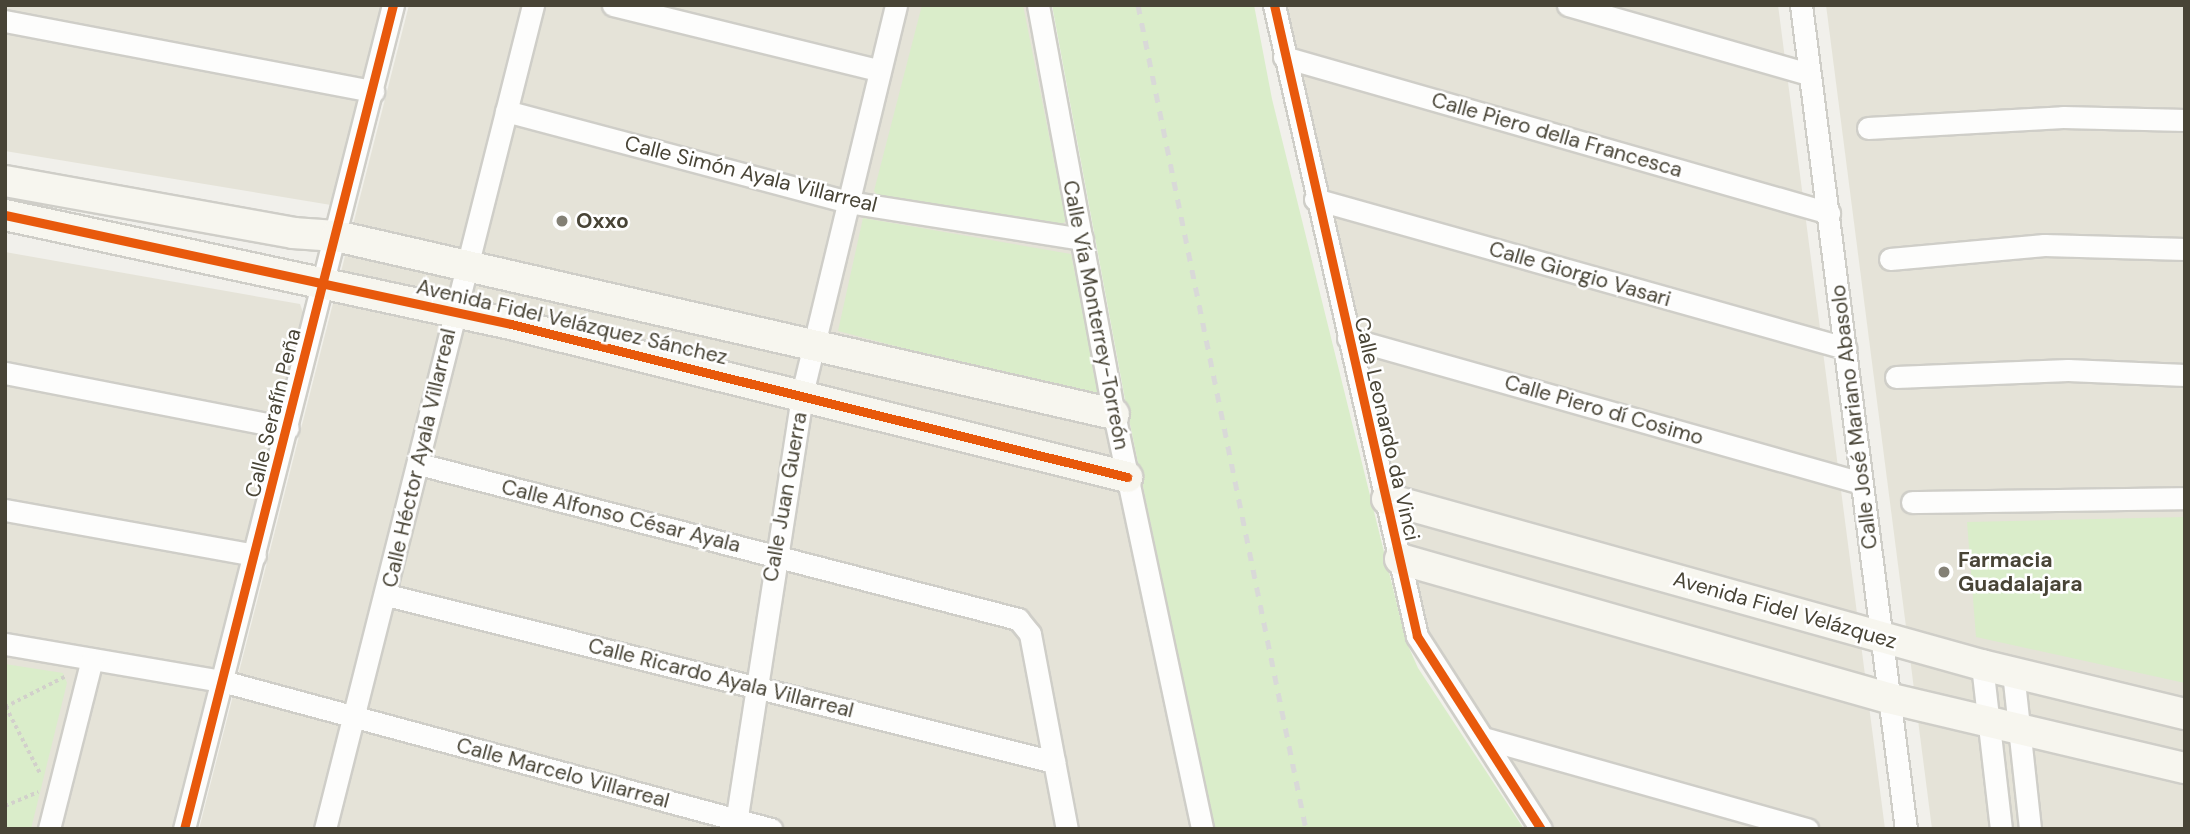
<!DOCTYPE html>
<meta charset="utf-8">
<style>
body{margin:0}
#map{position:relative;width:2190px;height:834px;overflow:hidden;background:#f1f0eb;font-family:"DM Sans",sans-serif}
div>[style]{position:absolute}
.residential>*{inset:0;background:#e5e3d8}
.green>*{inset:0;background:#daedca}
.path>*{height:3.5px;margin-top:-1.75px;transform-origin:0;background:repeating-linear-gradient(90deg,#d2d0cb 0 3.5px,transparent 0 7px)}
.roads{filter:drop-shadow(2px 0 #cfcec8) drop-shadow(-2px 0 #cfcec8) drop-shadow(0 2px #cfcec8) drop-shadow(0 -2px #cfcec8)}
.street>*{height:21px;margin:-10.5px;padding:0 10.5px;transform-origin:10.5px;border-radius:10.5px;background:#fdfdfc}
.secondary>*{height:30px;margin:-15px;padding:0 15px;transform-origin:15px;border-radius:15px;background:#f7f6ef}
.rail>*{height:5px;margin-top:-2.5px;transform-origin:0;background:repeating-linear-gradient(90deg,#d9d9d8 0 9px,transparent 0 18px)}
.cycleway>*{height:9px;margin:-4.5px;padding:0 4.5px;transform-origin:4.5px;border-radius:4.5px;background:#e8590c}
.dots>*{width:19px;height:19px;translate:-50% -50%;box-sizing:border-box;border:4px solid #fff;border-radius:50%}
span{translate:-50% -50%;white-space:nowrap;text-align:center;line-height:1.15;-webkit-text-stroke:5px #fff;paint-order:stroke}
.street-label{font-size:21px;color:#484436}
.poi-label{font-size:21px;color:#484436;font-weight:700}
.left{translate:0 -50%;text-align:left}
.frame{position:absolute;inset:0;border:7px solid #484436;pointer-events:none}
</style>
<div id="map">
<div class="residential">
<i style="clip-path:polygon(5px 5px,381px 5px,331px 205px,5px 151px)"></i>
<i style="clip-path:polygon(409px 5px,1035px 5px,1191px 829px,199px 829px)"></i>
<i style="clip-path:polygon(1287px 5px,1778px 5px,1885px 829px,1552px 829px,1524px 778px,1433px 646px,1423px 618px)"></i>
<i style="clip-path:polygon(1826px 5px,2185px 5px,2185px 829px,1932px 829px)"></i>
<i style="clip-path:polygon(5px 252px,300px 304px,304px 315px,176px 829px,5px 829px)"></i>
</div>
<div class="green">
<i style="clip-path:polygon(922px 5px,1023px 5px,1066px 221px,1059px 226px,878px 196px,874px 191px)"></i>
<i style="clip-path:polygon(1052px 5px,1254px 5px,1272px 99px,1406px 641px,1418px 668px,1524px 829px,1214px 829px,1126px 405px)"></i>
<i style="clip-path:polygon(863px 218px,1071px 254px,1101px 400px,838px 331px)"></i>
<i style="clip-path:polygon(2185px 517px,2185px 683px,1976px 637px,1967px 522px)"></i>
<i style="clip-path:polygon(5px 664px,63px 673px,67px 683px,31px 829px,5px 829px)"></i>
</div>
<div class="path">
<i style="left:5px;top:707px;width:68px;rotate:-26.9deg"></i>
<i style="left:6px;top:707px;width:76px;rotate:62.8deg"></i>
<i style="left:5px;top:806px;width:36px;rotate:-23deg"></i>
</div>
<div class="roads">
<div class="street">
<i style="left:613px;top:5px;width:273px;rotate:13.8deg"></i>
<i style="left:1038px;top:5px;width:416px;rotate:79.5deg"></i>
<i style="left:1114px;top:414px;width:424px;rotate:78deg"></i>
<i style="left:1274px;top:5px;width:647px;rotate:77.23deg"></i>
<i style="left:1417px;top:636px;width:229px;rotate:57.3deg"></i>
<i style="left:1568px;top:5px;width:251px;rotate:16deg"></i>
<i style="left:1801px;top:5px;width:831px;rotate:82.74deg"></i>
<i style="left:5px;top:21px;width:375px;rotate:10.8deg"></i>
<i style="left:1284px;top:57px;width:567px;rotate:15.97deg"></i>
<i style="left:506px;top:111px;width:354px;rotate:14.9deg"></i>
<i style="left:848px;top:202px;width:237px;rotate:9deg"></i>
<i style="left:1868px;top:128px;width:195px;rotate:-3.2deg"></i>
<i style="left:2063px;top:117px;width:122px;rotate:1.4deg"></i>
<i style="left:1315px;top:199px;width:551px;rotate:15.7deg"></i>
<i style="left:1890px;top:259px;width:155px;rotate:-5.2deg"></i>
<i style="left:2044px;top:245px;width:141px;rotate:1.6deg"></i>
<i style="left:1348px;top:338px;width:533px;rotate:15.78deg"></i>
<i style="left:5px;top:373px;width:288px;rotate:11deg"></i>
<i style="left:1896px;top:377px;width:172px;rotate:-2.3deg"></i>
<i style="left:2068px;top:370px;width:117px;rotate:2.4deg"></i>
<i style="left:419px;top:464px;width:619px;rotate:14.51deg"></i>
<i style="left:1018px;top:619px;width:19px;rotate:51deg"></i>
<i style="left:1030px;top:634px;width:198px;rotate:79.3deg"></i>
<i style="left:1912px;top:502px;width:273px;rotate:-0.8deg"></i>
<i style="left:5px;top:510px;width:254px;rotate:10.2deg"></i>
<i style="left:387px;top:595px;width:688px;rotate:14.06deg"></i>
<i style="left:5px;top:644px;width:220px;rotate:9.7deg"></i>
<i style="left:222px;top:681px;width:569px;rotate:15.09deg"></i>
<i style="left:1982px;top:665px;width:165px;rotate:83.4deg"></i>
<i style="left:2013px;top:672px;width:158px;rotate:83.8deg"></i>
<i style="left:1483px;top:738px;width:337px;rotate:15.7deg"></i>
<i style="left:49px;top:829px;width:175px;rotate:-75.8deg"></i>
<i style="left:184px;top:829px;width:850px;rotate:-75.77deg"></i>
<i style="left:325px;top:829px;width:850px;rotate:-75.83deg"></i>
<i style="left:735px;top:829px;width:440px;rotate:-81.2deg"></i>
<i style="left:802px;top:394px;width:400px;rotate:-76.4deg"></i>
</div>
<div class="secondary">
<i style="left:5px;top:181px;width:293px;rotate:10.2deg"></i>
<i style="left:293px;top:233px;width:43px;rotate:4deg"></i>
<i style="left:336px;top:236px;width:798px;rotate:12.89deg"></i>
<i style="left:5px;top:215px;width:518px;rotate:12.16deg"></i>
<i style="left:511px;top:324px;width:635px;rotate:13.95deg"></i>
<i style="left:1387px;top:499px;width:618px;rotate:15.59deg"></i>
<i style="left:1982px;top:665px;width:209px;rotate:13.6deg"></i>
<i style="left:1400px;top:559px;width:507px;rotate:15.9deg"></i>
<i style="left:1888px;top:698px;width:305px;rotate:13.3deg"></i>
</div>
</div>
<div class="rail">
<i style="left:1138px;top:5px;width:841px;rotate:78.48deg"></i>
</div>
<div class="cycleway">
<i style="left:1274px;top:5px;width:647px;rotate:77.23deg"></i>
<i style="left:1417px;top:636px;width:229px;rotate:57.3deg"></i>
<i style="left:5px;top:215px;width:518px;rotate:12.16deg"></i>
<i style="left:511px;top:324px;width:635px;rotate:13.95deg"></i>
<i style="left:184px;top:829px;width:850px;rotate:-75.77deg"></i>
</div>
<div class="dots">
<i style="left:562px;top:221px;background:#838075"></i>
<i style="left:1944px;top:572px;background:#838075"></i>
</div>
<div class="street-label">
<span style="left:1557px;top:135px;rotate:16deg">Calle Piero della Francesca</span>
<span style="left:751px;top:174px;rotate:14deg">Calle Simón Ayala Villarreal</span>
<span style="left:1580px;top:274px;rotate:16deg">Calle Giorgio Vasari</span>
<span style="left:1096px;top:315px;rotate:79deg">Calle Vía Monterrey-Torreón</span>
<span style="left:572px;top:322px;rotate:13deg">Avenida Fidel Velázquez Sánchez</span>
<span style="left:1604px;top:410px;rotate:16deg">Calle Piero dí Cosimo</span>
<span style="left:273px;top:413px;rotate:-76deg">Calle Serafín Peña</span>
<span style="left:1854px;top:417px;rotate:-97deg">Calle José Mariano Abasolo</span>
<span style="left:1387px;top:429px;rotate:77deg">Calle Leonardo da Vinci</span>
<span style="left:419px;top:458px;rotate:-77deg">Calle Héctor Ayala Villarreal</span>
<span style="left:785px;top:497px;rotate:-80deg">Calle Juan Guerra</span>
<span style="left:621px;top:516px;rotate:14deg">Calle Alfonso César Ayala</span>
<span style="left:1785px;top:610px;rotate:16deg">Avenida Fidel Velázquez</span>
<span style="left:721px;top:678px;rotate:14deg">Calle Ricardo Ayala Villarreal</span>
<span style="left:563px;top:773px;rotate:15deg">Calle Marcelo Villarreal</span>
</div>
<div class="poi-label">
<span class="left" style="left:576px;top:221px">Oxxo</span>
<span class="left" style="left:1958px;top:572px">Farmacia<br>Guadalajara</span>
</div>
<div class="frame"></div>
</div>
